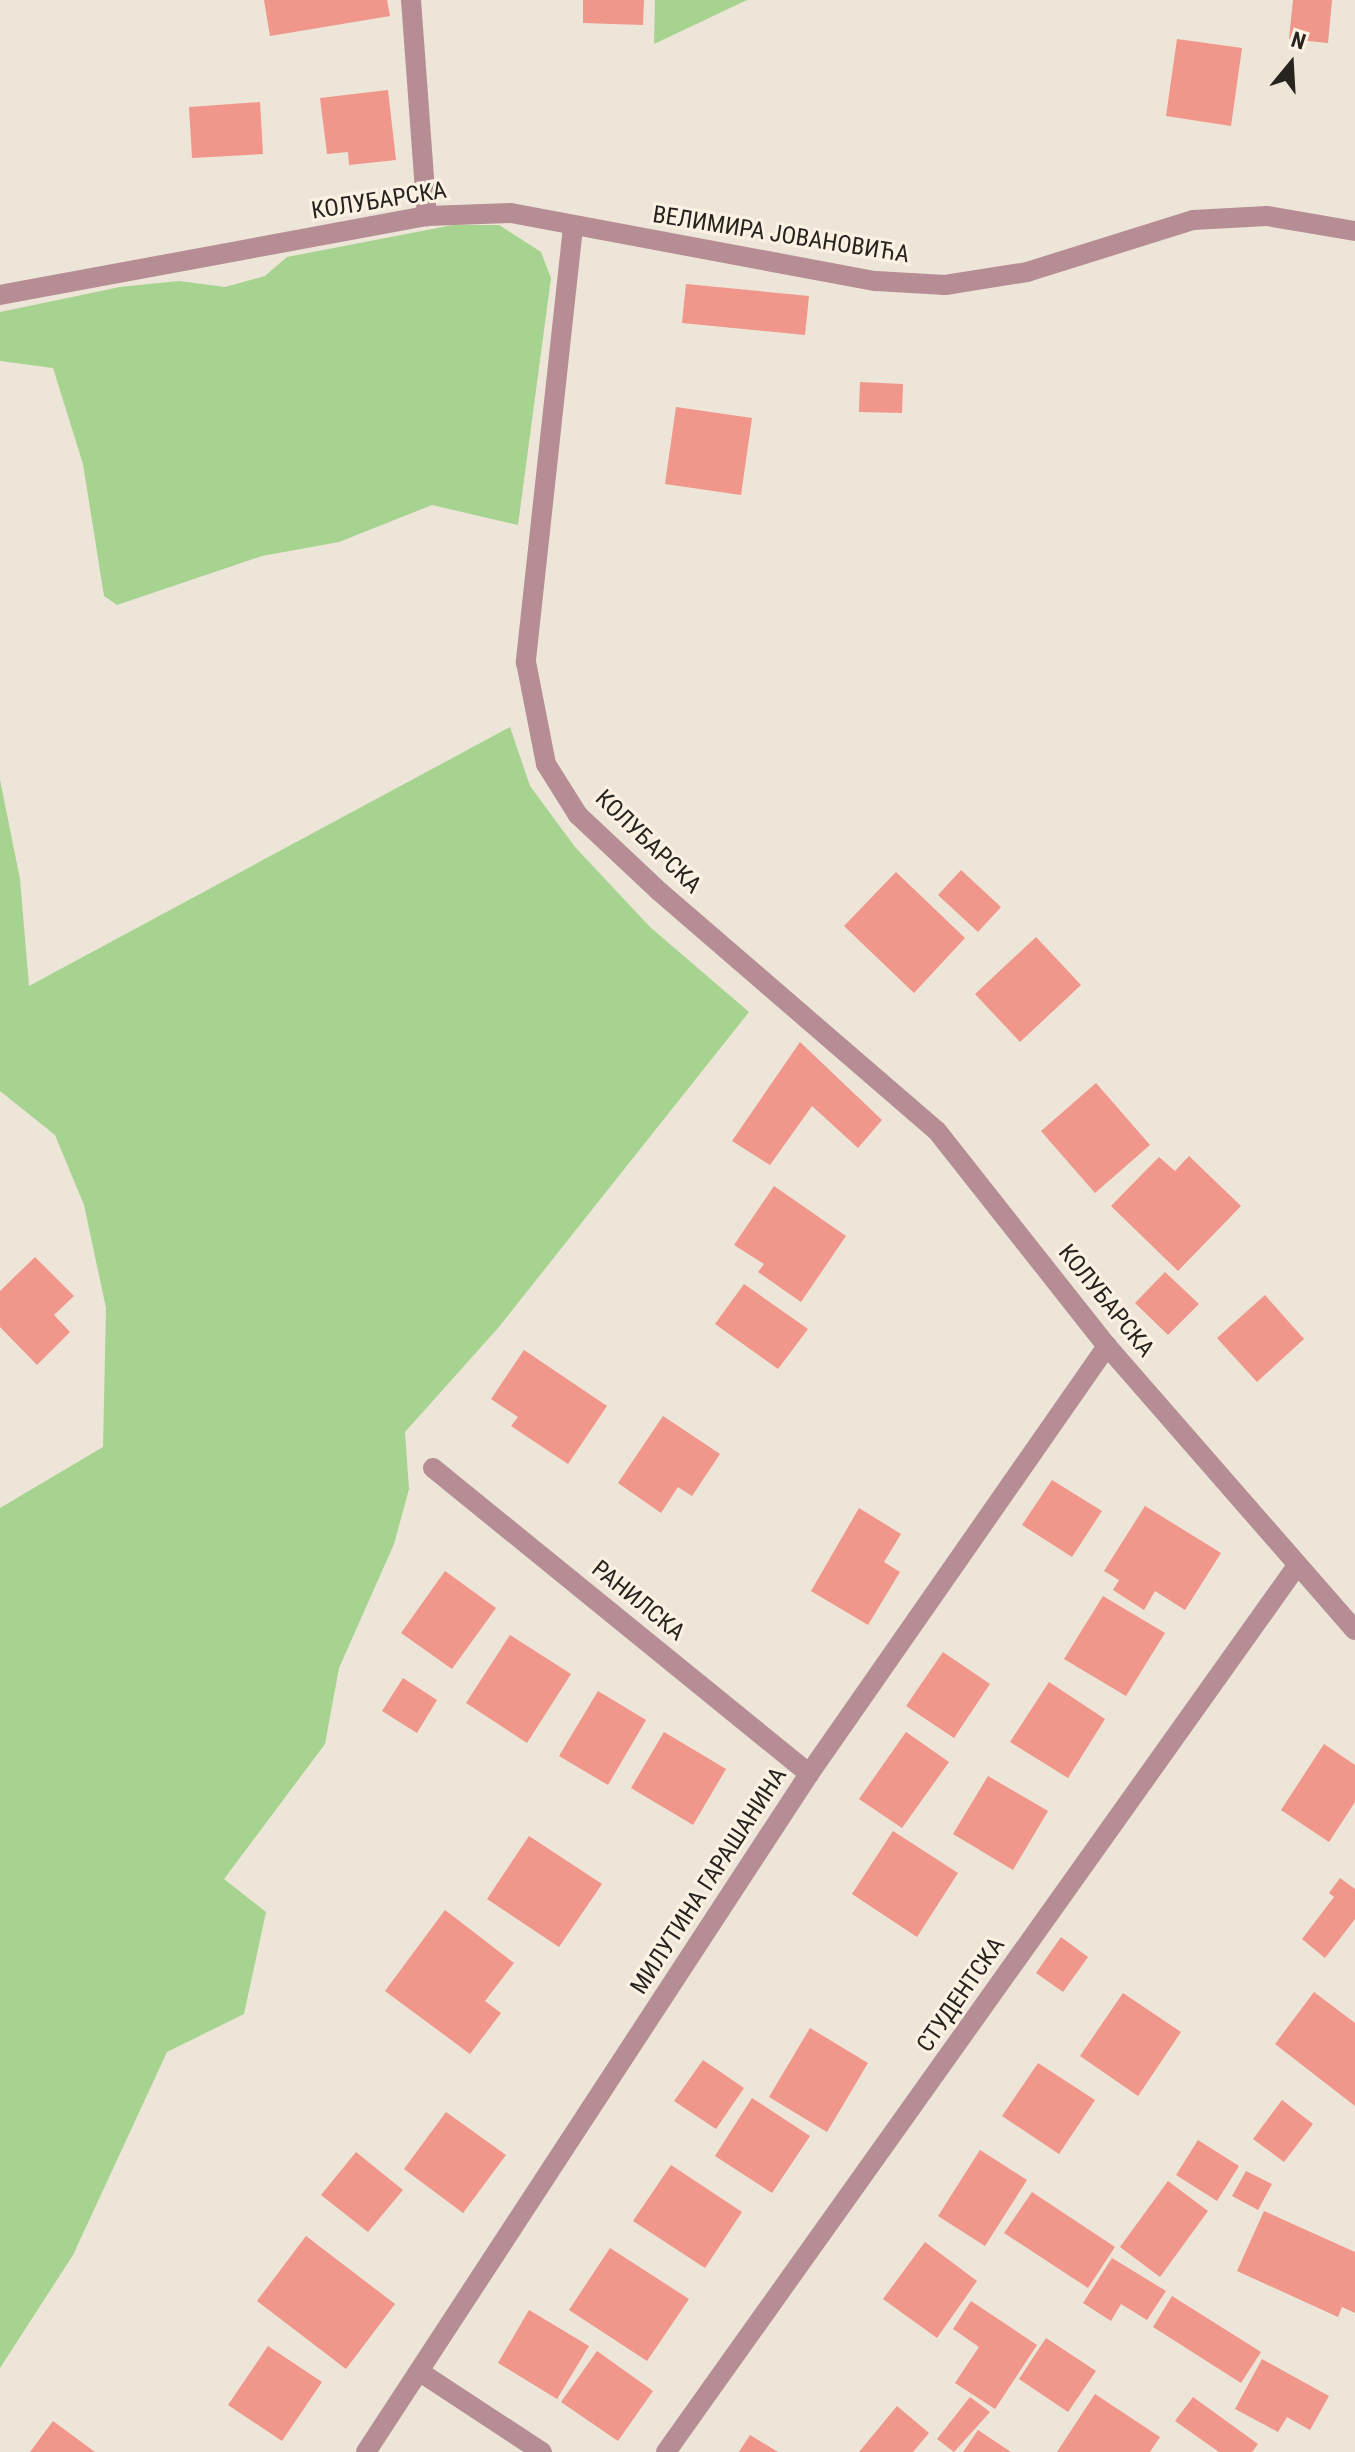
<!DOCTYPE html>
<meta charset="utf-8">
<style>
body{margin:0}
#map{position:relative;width:1355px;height:2452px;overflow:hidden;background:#ede5d7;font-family:"Roboto Condensed",sans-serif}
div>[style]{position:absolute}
.green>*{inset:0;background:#a6d390}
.building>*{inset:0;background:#f0968a}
.lane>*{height:20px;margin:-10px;padding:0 10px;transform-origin:10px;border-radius:10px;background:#b68d94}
.street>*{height:20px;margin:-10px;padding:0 10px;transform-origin:10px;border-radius:10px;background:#b68d94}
span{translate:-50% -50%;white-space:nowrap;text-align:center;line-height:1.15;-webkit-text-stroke:6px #fbf2e4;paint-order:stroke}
.street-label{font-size:24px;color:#27231e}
.north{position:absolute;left:1251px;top:24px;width:80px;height:80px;-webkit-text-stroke:6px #fbf2e4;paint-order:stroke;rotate:18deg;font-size:22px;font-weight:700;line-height:32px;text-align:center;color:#27231e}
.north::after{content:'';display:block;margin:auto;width:28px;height:36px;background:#27231e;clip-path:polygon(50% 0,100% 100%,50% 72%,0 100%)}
</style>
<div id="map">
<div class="green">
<i style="clip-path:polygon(655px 0,747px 0,654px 44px)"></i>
<i style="clip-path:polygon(453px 225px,499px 225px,541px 252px,551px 278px,518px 525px,432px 505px,339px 542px,262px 556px,117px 605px,104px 596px,83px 464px,53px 368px,0 361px,0 312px,120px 287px,179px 281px,225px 287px,265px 276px,287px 257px)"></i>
<i style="clip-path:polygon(510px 727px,530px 786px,575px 847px,650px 927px,749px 1012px,498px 1328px,405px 1432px,409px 1489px,394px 1544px,339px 1668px,325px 1744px,224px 1879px,266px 1912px,244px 2014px,167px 2052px,73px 2255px,0 2368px,0 1508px,103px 1447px,106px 1308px,84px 1205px,55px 1135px,0 1091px,0 780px,20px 879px,29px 986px)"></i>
</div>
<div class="building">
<i style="clip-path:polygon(264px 0,387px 0,390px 16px,270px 36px)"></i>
<i style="clip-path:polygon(583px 0,644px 0,643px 25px,583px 23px)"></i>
<i style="clip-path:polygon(1293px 0,1332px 0,1328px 43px,1289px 39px)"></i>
<i style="clip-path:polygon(1177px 39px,1242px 48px,1231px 126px,1166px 116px)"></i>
<i style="clip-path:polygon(388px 90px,396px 160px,349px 165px,348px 152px,327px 154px,320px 98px)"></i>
<i style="clip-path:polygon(260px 102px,263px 154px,192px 158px,189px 107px)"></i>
<i style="clip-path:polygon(686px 284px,809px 296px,805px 335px,682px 323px)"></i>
<i style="clip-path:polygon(860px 382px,903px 384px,902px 413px,859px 412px)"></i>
<i style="clip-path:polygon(676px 407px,752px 418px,741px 495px,665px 484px)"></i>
<i style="clip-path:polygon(961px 870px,1001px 907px,978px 932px,938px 895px)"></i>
<i style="clip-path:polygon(896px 872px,965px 938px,914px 993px,844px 926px)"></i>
<i style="clip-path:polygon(1036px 937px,1081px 985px,1020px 1042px,975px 994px)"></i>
<i style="clip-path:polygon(800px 1042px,882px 1120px,858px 1148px,812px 1106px,770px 1165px,732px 1141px)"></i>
<i style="clip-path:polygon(1096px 1083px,1150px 1145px,1095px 1193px,1041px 1131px)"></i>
<i style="clip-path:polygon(1189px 1156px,1241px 1206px,1178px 1271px,1111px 1206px,1159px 1157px,1175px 1171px)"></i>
<i style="clip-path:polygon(774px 1186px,846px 1236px,801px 1302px,758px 1272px,764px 1264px,734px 1245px)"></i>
<i style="clip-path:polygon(35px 1257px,74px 1296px,54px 1315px,70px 1332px,37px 1365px,0 1327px,0 1291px)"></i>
<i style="clip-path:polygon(1165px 1272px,1199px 1304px,1168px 1335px,1135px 1303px)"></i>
<i style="clip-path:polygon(744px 1284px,808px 1329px,778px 1369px,715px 1324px)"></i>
<i style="clip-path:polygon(1265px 1295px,1304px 1339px,1257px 1382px,1217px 1338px)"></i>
<i style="clip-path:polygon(524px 1350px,607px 1406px,568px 1464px,511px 1426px,518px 1417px,491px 1399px)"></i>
<i style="clip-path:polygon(663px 1416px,720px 1454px,692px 1496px,678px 1487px,661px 1513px,618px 1483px)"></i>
<i style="clip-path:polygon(1052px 1480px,1102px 1511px,1072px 1557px,1022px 1525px)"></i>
<i style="clip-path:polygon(1145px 1506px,1221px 1553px,1185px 1610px,1155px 1591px,1144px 1610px,1113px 1590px,1119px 1580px,1104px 1571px)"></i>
<i style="clip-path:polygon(859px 1508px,901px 1534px,884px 1562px,900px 1572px,868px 1625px,811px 1591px)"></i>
<i style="clip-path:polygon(445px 1571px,496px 1608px,452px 1669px,401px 1633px)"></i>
<i style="clip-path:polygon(1103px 1596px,1165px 1633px,1126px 1696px,1064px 1659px)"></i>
<i style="clip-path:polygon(510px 1635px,571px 1674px,527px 1743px,466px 1703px)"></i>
<i style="clip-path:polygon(943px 1652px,990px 1684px,954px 1738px,906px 1706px)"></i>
<i style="clip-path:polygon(403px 1678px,437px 1700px,417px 1733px,382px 1711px)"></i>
<i style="clip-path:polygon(1049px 1682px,1105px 1719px,1068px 1778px,1010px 1742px)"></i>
<i style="clip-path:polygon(598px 1691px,646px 1720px,608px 1785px,559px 1756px)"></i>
<i style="clip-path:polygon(664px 1732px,726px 1769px,693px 1825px,631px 1788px)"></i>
<i style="clip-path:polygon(906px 1732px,949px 1762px,902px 1828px,859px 1799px)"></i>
<i style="clip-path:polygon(1324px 1744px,1355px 1765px,1355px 1802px,1329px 1842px,1281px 1810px)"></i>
<i style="clip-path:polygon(988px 1776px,1048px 1811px,1013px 1870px,953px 1834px)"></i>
<i style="clip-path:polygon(893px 1831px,958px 1873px,917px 1937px,852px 1894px)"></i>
<i style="clip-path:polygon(529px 1836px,602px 1884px,559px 1947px,487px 1899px)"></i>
<i style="clip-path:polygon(1340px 1878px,1355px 1889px,1355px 1919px,1325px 1958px,1302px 1939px,1334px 1897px,1329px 1893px)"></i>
<i style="clip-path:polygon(445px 1910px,514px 1963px,485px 2001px,501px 2013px,470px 2054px,385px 1991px)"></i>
<i style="clip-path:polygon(1061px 1937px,1088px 1957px,1063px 1992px,1036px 1973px)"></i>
<i style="clip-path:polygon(1314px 1992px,1355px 2023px,1355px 2106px,1275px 2044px)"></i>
<i style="clip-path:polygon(1123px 1993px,1181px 2032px,1138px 2096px,1080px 2056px)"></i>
<i style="clip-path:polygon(810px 2028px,868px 2063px,827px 2132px,769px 2097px)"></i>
<i style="clip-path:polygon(703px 2060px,744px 2088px,716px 2129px,674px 2101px)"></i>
<i style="clip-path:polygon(1038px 2063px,1095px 2100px,1059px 2154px,1002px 2116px)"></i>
<i style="clip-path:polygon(752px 2098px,810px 2136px,772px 2193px,715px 2156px)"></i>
<i style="clip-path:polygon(1282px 2100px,1313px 2124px,1284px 2162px,1253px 2139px)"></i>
<i style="clip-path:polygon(446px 2112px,506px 2155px,463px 2213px,404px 2169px)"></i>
<i style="clip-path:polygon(1198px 2140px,1239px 2166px,1217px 2201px,1176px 2175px)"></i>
<i style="clip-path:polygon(980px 2150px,1027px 2180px,985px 2246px,938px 2216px)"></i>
<i style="clip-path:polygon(356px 2152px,403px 2190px,368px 2232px,321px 2195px)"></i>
<i style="clip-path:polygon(671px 2165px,742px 2212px,705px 2268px,633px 2221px)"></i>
<i style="clip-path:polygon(1246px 2171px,1272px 2184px,1258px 2210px,1232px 2196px)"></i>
<i style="clip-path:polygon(1168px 2181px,1208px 2211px,1160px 2277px,1120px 2247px)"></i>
<i style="clip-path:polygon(1032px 2192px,1115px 2247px,1088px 2288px,1004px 2233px)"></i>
<i style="clip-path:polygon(1264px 2211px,1355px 2252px,1355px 2313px,1342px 2307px,1338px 2317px,1237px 2271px)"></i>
<i style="clip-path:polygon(306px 2236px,395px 2304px,346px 2369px,257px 2301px)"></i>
<i style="clip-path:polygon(925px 2242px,977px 2281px,937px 2338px,883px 2299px)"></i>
<i style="clip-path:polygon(610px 2248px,689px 2299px,647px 2361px,569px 2310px)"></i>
<i style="clip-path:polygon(1112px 2258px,1166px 2291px,1147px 2320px,1121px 2304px,1111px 2321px,1083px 2303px)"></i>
<i style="clip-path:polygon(1172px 2296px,1261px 2352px,1241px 2383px,1153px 2327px)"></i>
<i style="clip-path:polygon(971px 2301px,1037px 2345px,995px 2409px,955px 2383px,979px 2347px,953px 2329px)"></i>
<i style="clip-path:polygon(529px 2310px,589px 2346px,557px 2399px,498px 2363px)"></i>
<i style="clip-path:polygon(1046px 2338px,1096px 2371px,1068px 2412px,1019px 2379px)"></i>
<i style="clip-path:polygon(268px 2346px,322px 2382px,282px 2441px,228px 2405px)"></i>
<i style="clip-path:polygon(597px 2351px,653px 2391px,618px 2441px,561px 2402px)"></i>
<i style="clip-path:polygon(1262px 2359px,1329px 2396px,1310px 2430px,1287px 2417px,1278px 2432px,1235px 2409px)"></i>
<i style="clip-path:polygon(1095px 2394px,1160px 2437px,1150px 2452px,1057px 2452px)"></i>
<i style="clip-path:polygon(970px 2397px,990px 2412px,954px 2452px,937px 2439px)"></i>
<i style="clip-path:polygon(1193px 2397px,1258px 2444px,1252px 2452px,1219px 2452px,1175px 2421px)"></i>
<i style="clip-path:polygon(897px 2406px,929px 2433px,913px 2452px,859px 2452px)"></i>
<i style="clip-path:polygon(53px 2421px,95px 2452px,30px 2452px)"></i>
<i style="clip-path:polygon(978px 2430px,1011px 2452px,963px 2452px)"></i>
<i style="clip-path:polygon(750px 2435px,778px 2452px,739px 2452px)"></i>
</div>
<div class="lane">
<i style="left:411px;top:0;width:217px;rotate:85.8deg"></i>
</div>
<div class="street">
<i style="left:573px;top:227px;width:438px;rotate:96.2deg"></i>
<i style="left:526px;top:662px;width:104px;rotate:78.9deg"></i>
<i style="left:546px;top:764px;width:60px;rotate:57.9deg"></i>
<i style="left:578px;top:815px;width:112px;rotate:43.2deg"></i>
<i style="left:660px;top:892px;width:366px;rotate:40.8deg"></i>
<i style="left:937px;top:1131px;width:274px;rotate:51.7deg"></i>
<i style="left:1107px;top:1346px;width:377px;rotate:48.9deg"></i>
<i style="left:0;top:295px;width:434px;rotate:-10.5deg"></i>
<i style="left:427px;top:216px;width:84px;rotate:-2deg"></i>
<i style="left:511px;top:213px;width:371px;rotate:10.6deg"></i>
<i style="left:876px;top:281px;width:69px;rotate:3.3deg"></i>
<i style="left:945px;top:285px;width:83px;rotate:-9deg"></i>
<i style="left:1027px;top:272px;width:174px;rotate:-17.4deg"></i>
<i style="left:1193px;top:220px;width:74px;rotate:-3.1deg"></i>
<i style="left:1267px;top:216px;width:89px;rotate:9.7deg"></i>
<i style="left:433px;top:1468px;width:485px;rotate:39.1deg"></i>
<i style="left:420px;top:2372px;width:146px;rotate:33.3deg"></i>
<i style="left:366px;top:2452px;width:810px;rotate:-56.84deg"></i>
<i style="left:809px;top:1774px;width:522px;rotate:-55.15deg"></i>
<i style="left:666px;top:2452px;width:1086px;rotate:-54.55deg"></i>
</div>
<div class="street-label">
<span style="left:379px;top:201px;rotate:-9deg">КОЛУБАРСКА</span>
<span style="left:781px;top:235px;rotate:9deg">ВЕЛИМИРА ЈОВАНОВИЋА</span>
<span style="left:648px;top:842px;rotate:44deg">КОЛУБАРСКА</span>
<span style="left:1106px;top:1301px;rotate:51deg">КОЛУБАРСКА</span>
<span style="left:638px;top:1601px;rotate:39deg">РАНИЛСКА</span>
<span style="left:709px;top:1881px;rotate:-57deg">МИЛУТИНА ГАРАШАНИНА</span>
<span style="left:961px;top:1995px;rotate:-55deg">СТУДЕНТСКА</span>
</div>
<div class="north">N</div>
</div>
